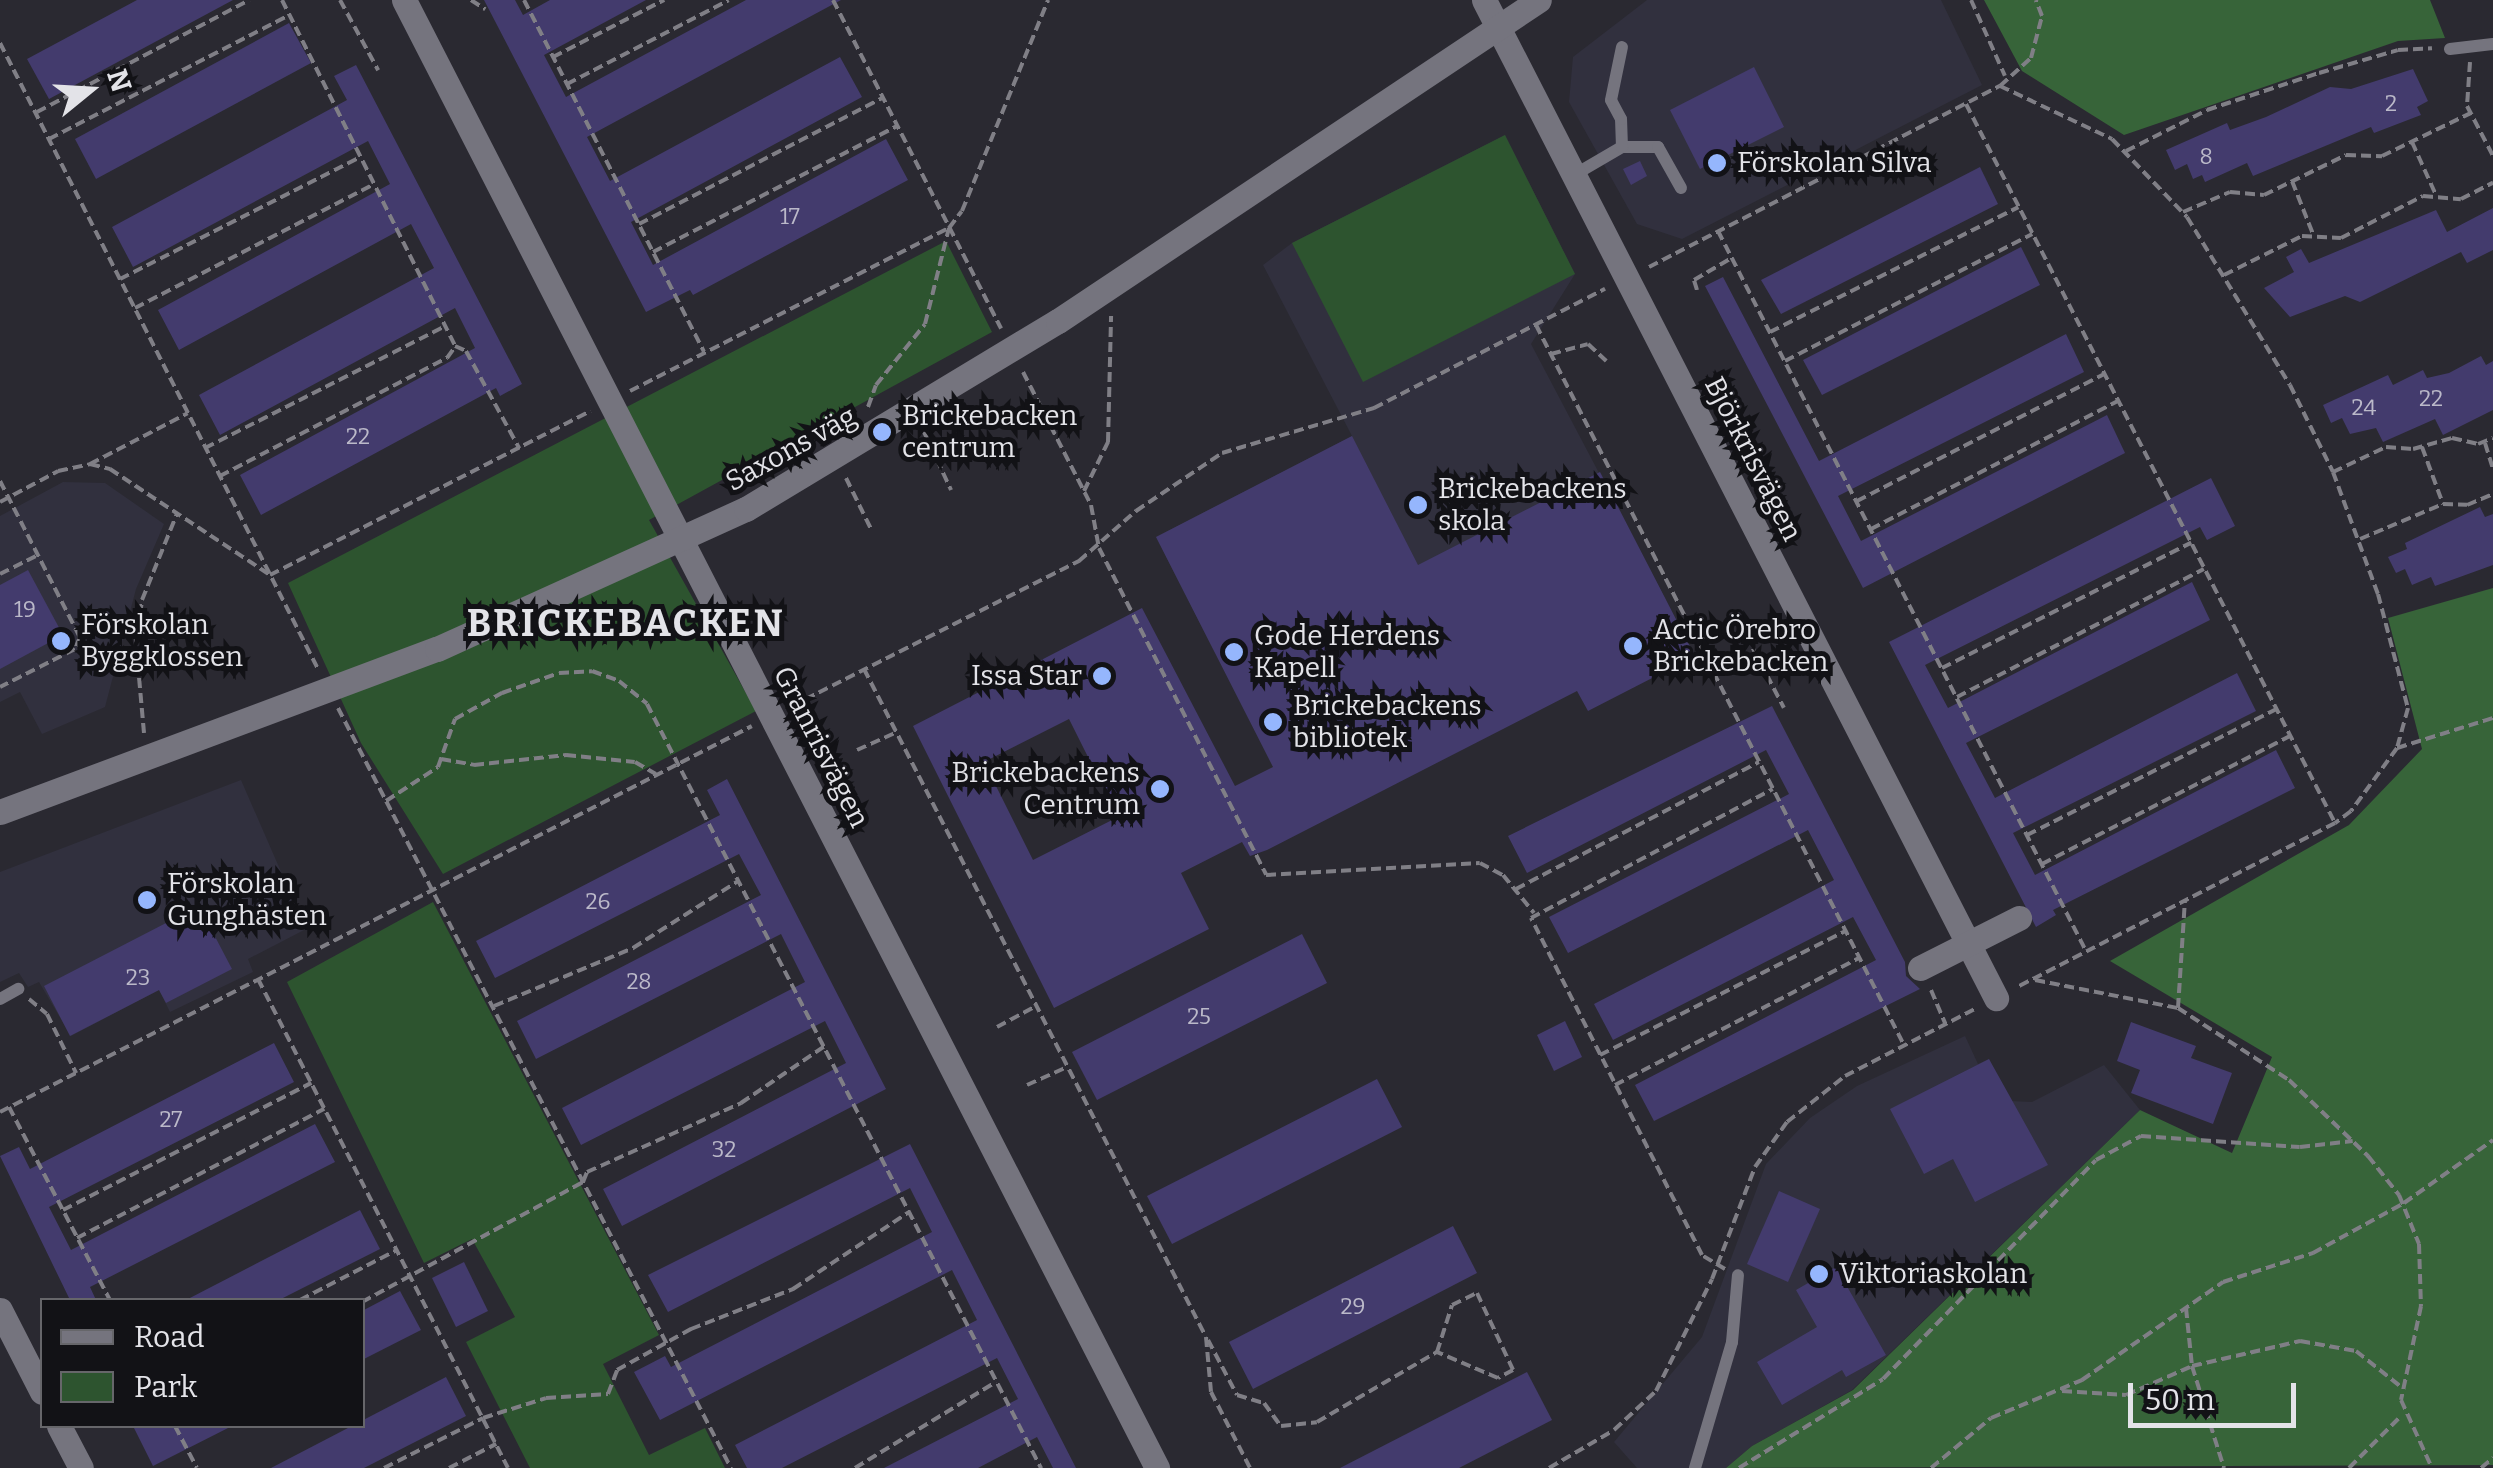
<!DOCTYPE html>
<meta charset="utf-8">
<style>
body{margin:0}
#map{position:relative;width:2493px;height:1468px;overflow:hidden;background:#2a2931;font-family:Bitter,serif}
div>[style]{position:absolute}
.built>*{inset:0;background:#31303e}
.green>*{inset:0;background:#2d542f}
.forest>*{inset:0;background:#376439}
.building>*{inset:0;background:#433b6d}
.path>*{height:4px;margin-top:-2px;transform-origin:0;background:repeating-linear-gradient(90deg,#807f86 0 10px,transparent 0 15px)}
.service>*{height:12px;margin:-6px;padding:0 6px;transform-origin:6px;border-radius:6px;background:#75747e}
.minor>*{height:25px;margin:-12.5px;padding:0 12.5px;transform-origin:12.5px;border-radius:12.5px;background:#75747e}
.dots>*{width:28px;height:28px;translate:-50% -50%;box-sizing:border-box;border:5px solid #121216;border-radius:50%}
span{translate:-50% -50%;white-space:nowrap;text-align:center;line-height:1.15;-webkit-text-stroke:10px #121216;paint-order:stroke}
.number-label{font-size:22px;color:#bbb9c9}
.number-label span{-webkit-text-stroke-width:0}
.poi-label{font-size:28px;color:#e3e3e8}
.left{translate:0 -50%;text-align:left}
.right{translate:-100% -50%;text-align:right}
.street-label{font-size:28px;color:#e3e3e8}
.district-label{font-size:38px;color:#e3e3e8;font-weight:700;letter-spacing:2.5px}
.legend{position:absolute;left:40px;top:1298px;width:325px;height:130px;box-sizing:border-box;background:#121216;border:2px solid #66666a;margin:0;padding:12px 18px;list-style:none;font-size:30px;color:#e3e3e8}
.legend li{display:flex;align-items:center;gap:20px;height:50px}
.legend b{width:50px;border:2px solid #66666a}
.north{position:absolute;left:40px;top:40px;width:100px;height:100px;-webkit-text-stroke:8px #121216;paint-order:stroke;rotate:72deg;font-size:28px;font-weight:700;line-height:40px;text-align:center;color:#e3e3e8}
.north::after{content:'';display:block;margin:auto;width:35px;height:45px;background:#e3e3e8;clip-path:polygon(50% 0,100% 100%,50% 72%,0 100%)}
.scale{position:absolute;left:2128px;top:1383px;width:168px;height:45px;box-sizing:border-box;border:5px solid #e3e3e8;border-top:0;padding-left:12px;font-size:30px;line-height:35px;white-space:nowrap;color:#e3e3e8;-webkit-text-stroke:8px #121216;paint-order:stroke}
</style>
<div id="map">
<div class="built">
<i style="clip-path:polygon(1647px 0,1941px 0,1982px 85px,1682px 239px,1637px 224px,1569px 102px,1573px 57px)"></i>
<i style="clip-path:polygon(1505px 135px,1575px 274px,1531px 344px,1666px 600px,1558px 654px,1250px 630px,1213px 649px,1156px 537px,1352px 436px,1263px 265px,1292px 243px)"></i>
<i style="clip-path:polygon(63px 482px,105px 483px,164px 524px,136px 589px,105px 707px,42px 734px,20px 692px,0 702px,0 516px)"></i>
<i style="clip-path:polygon(241px 780px,306px 929px,248px 959px,253px 972px,170px 1012px,159px 990px,71px 1036px,39px 982px,28px 987px,19px 973px,0 982px,0 872px)"></i>
<i style="clip-path:polygon(1965px 1036px,1978px 1064px,1989px 1059px,2010px 1101px,2032px 1102px,2104px 1065px,2140px 1110px,1852px 1390px,1752px 1446px,1726px 1468px,1637px 1468px,1614px 1442px,1702px 1337px,1766px 1164px,1810px 1118px,1857px 1086px)"></i>
</div>
<div class="green">
<i style="clip-path:polygon(1505px 135px,1575px 274px,1363px 382px,1292px 243px)"></i>
<i style="clip-path:polygon(946px 241px,992px 332px,649px 520px,756px 711px,443px 874px,361px 743px,288px 583px)"></i>
<i style="clip-path:polygon(433px 902px,659px 1335px,603px 1364px,649px 1455px,705px 1428px,725px 1468px,530px 1468px,466px 1342px,515px 1317px,472px 1239px,424px 1263px,287px 982px)"></i>
</div>
<div class="forest">
<i style="clip-path:polygon(1984px 0,2430px 0,2445px 38px,2398px 41px,2124px 135px,2022px 71px)"></i>
<i style="clip-path:polygon(2493px 588px,2493px 1465px,1726px 1468px,1752px 1446px,1853px 1390px,2140px 1110px,2232px 1153px,2272px 1057px,2110px 961px,2349px 825px,2422px 749px,2388px 618px)"></i>
</div>
<div class="building">
<i style="clip-path:polygon(137px 0,233px 0,49px 99px,27px 59px)"></i>
<i style="clip-path:polygon(484px 0,515px 0,523px 15px,550px 0,646px 0,544px 55px,566px 97px,746px 0,841px 0,587px 137px,610px 181px,840px 57px,862px 97px,631px 222px,653px 265px,886px 139px,908px 180px,693px 295px,690px 290px,646px 312px)"></i>
<i style="clip-path:polygon(289px 23px,311px 63px,96px 179px,75px 139px)"></i>
<i style="clip-path:polygon(356px 65px,522px 384px,500px 396px,496px 388px,261px 515px,240px 475px,475px 348px,455px 308px,220px 435px,199px 395px,434px 268px,411px 224px,179px 350px,158px 310px,390px 184px,368px 141px,133px 267px,112px 227px,347px 100px,334px 76px)"></i>
<i style="clip-path:polygon(1754px 67px,1784px 127px,1700px 169px,1670px 110px)"></i>
<i style="clip-path:polygon(2413px 69px,2428px 101px,2417px 107px,2421px 115px,2374px 133px,2371px 127px,2253px 176px,2247px 163px,2205px 182px,2202px 175px,2193px 179px,2187px 164px,2175px 170px,2166px 150px,2227px 123px,2230px 130px,2266px 117px,2330px 87px,2351px 89px)"></i>
<i style="clip-path:polygon(1640px 161px,1647px 176px,1631px 185px,1623px 169px)"></i>
<i style="clip-path:polygon(1980px 167px,1998px 204px,1781px 314px,1761px 280px)"></i>
<i style="clip-path:polygon(2493px 208px,2493px 250px,2467px 263px,2461px 252px,2360px 302px,2345px 296px,2290px 317px,2264px 288px,2294px 272px,2286px 257px,2301px 249px,2309px 263px,2436px 210px,2447px 232px)"></i>
<i style="clip-path:polygon(2021px 247px,2040px 285px,1822px 395px,1803px 360px)"></i>
<i style="clip-path:polygon(1723px 277px,1819px 461px,2066px 334px,2084px 372px,1838px 496px,1861px 541px,2107px 415px,2125px 453px,1863px 588px,1705px 286px)"></i>
<i style="clip-path:polygon(2481px 356px,2486px 365px,2493px 361px,2493px 410px,2443px 435px,2435px 419px,2383px 442px,2376px 428px,2350px 434px,2342px 418px,2331px 423px,2323px 405px,2388px 375px,2393px 385px,2423px 370px,2427px 378px,2449px 373px)"></i>
<i style="clip-path:polygon(evenodd,1352px 436px,1418px 565px,1600px 472px,1695px 656px,1588px 711px,1577px 691px,1267px 850px,1250px 856px,1242px 842px,1181px 873px,1209px 929px,1054px 1008px,913px 726px,1142px 608px,1235px 786px,1273px 767px,1156px 537px,1352px 436px,1069px 719px,1118px 817px,1033px 860px,984px 762px,1069px 719px)"></i>
<i style="clip-path:polygon(2211px 478px,2235px 526px,2207px 540px,2200px 527px,1925px 665px,1948px 708px,2192px 582px,2210px 620px,1966px 743px,1995px 798px,2237px 673px,2256px 711px,2013px 833px,2035px 875px,2276px 750px,2295px 788px,2053px 910px,2056px 915px,2036px 927px,1889px 642px)"></i>
<i style="clip-path:polygon(2480px 507px,2485px 517px,2493px 514px,2493px 565px,2435px 586px,2431px 577px,2412px 585px,2405px 569px,2396px 573px,2388px 557px,2407px 549px,2405px 543px)"></i>
<i style="clip-path:polygon(28px 570px,63px 635px,0 669px,0 585px)"></i>
<i style="clip-path:polygon(1772px 706px,1905px 962px,1906px 976px,1920px 989px,1654px 1121px,1635px 1085px,1876px 960px,1853px 917px,1613px 1040px,1594px 1004px,1834px 880px,1808px 830px,1568px 953px,1549px 917px,1789px 794px,1766px 750px,1527px 873px,1508px 836px)"></i>
<i style="clip-path:polygon(727px 779px,886px 1089px,622px 1226px,603px 1189px,846px 1063px,825px 1021px,581px 1145px,562px 1108px,805px 982px,781px 934px,536px 1059px,517px 1021px,761px 895px,739px 854px,495px 978px,476px 941px,720px 815px,707px 790px)"></i>
<i style="clip-path:polygon(199px 906px,232px 969px,166px 1003px,159px 990px,70px 1036px,44px 986px)"></i>
<i style="clip-path:polygon(1302px 934px,1327px 983px,1097px 1100px,1072px 1052px)"></i>
<i style="clip-path:polygon(1565px 1021px,1582px 1057px,1554px 1071px,1537px 1035px)"></i>
<i style="clip-path:polygon(2131px 1022px,2196px 1046px,2191px 1058px,2232px 1073px,2213px 1124px,2131px 1093px,2140px 1070px,2117px 1061px)"></i>
<i style="clip-path:polygon(274px 1043px,294px 1082px,49px 1207px,71px 1250px,315px 1124px,335px 1162px,90px 1287px,96px 1300px,70px 1300px,0 1156px,19px 1147px,30px 1169px)"></i>
<i style="clip-path:polygon(1989px 1059px,2048px 1165px,1975px 1202px,1953px 1159px,1924px 1174px,1890px 1109px)"></i>
<i style="clip-path:polygon(1377px 1079px,1402px 1127px,1172px 1244px,1147px 1196px)"></i>
<i style="clip-path:polygon(910px 1144px,1076px 1468px,1053px 1468px,1037px 1437px,978px 1468px,884px 1468px,1018px 1399px,997px 1358px,782px 1468px,747px 1468px,735px 1445px,977px 1320px,952px 1270px,660px 1420px,634px 1372px,665px 1356px,671px 1367px,932px 1232px,910px 1188px,668px 1312px,648px 1275px)"></i>
<i style="clip-path:polygon(1779px 1191px,1820px 1209px,1788px 1282px,1747px 1264px)"></i>
<i style="clip-path:polygon(360px 1210px,380px 1249px,279px 1300px,186px 1300px)"></i>
<i style="clip-path:polygon(1453px 1226px,1477px 1273px,1253px 1389px,1229px 1342px)"></i>
<i style="clip-path:polygon(464px 1262px,488px 1311px,456px 1327px,432px 1278px)"></i>
<i style="clip-path:polygon(1836px 1267px,1886px 1355px,1846px 1377px,1842px 1370px,1782px 1405px,1757px 1362px,1817px 1327px,1796px 1290px)"></i>
<i style="clip-path:polygon(400px 1291px,421px 1330px,362px 1360px,362px 1311px)"></i>
<i style="clip-path:polygon(1527px 1372px,1552px 1420px,1459px 1468px,1340px 1468px)"></i>
<i style="clip-path:polygon(446px 1377px,466px 1416px,364px 1468px,271px 1468px)"></i>
<i style="clip-path:polygon(133px 1426px,232px 1426px,153px 1466px)"></i>
</div>
<div class="path">
<i style="left:282px;top:0;width:387px;rotate:63.4deg"></i>
<i style="left:455px;top:346px;width:12px;rotate:24deg"></i>
<i style="left:466px;top:351px;width:111px;rotate:61.3deg"></i>
<i style="left:340px;top:0;width:80px;rotate:61.5deg"></i>
<i style="left:471px;top:0;width:17px;rotate:33deg"></i>
<i style="left:524px;top:0;width:395px;rotate:62.9deg"></i>
<i style="left:833px;top:0;width:369px;rotate:62.9deg"></i>
<i style="left:1971px;top:0;width:83px;rotate:65.9deg"></i>
<i style="left:0;top:43px;width:702px;rotate:63.07deg"></i>
<i style="left:553px;top:57px;width:125px;rotate:-27.2deg"></i>
<i style="left:2470px;top:62px;width:44px;rotate:93.9deg"></i>
<i style="left:2467px;top:106px;width:56px;rotate:62.5deg"></i>
<i style="left:567px;top:84px;width:182px;rotate:-27.4deg"></i>
<i style="left:2000px;top:86px;width:124px;rotate:25.3deg"></i>
<i style="left:2112px;top:139px;width:108px;rotate:46.1deg"></i>
<i style="left:2187px;top:217px;width:197px;rotate:58.5deg"></i>
<i style="left:2290px;top:385px;width:97px;rotate:63.7deg"></i>
<i style="left:2333px;top:472px;width:130px;rotate:69.8deg"></i>
<i style="left:2378px;top:594px;width:118px;rotate:75.3deg"></i>
<i style="left:2408px;top:708px;width:41px;rotate:105.4deg"></i>
<i style="left:2397px;top:748px;width:78px;rotate:126.1deg"></i>
<i style="left:2351px;top:811px;width:20px;rotate:143deg"></i>
<i style="left:2335px;top:823px;width:356px;rotate:152.7deg"></i>
<i style="left:1966px;top:104px;width:808px;rotate:62.83deg"></i>
<i style="left:37px;top:112px;width:240px;rotate:-27.8deg"></i>
<i style="left:49px;top:139px;width:270px;rotate:-27.3deg"></i>
<i style="left:2412px;top:142px;width:56px;rotate:65.7deg"></i>
<i style="left:2126px;top:151px;width:91px;rotate:-26.8deg"></i>
<i style="left:2207px;top:110px;width:118px;rotate:-18.3deg"></i>
<i style="left:2319px;top:73px;width:82px;rotate:-16.2deg"></i>
<i style="left:2398px;top:50px;width:34px;rotate:-3deg"></i>
<i style="left:2292px;top:181px;width:57px;rotate:68.4deg"></i>
<i style="left:2183px;top:212px;width:51px;rotate:-23.1deg"></i>
<i style="left:2230px;top:192px;width:34px;rotate:5deg"></i>
<i style="left:2264px;top:195px;width:91px;rotate:-26deg"></i>
<i style="left:2346px;top:155px;width:36px;rotate:2deg"></i>
<i style="left:2382px;top:156px;width:99px;rotate:-25.8deg"></i>
<i style="left:639px;top:224px;width:274px;rotate:-27.4deg"></i>
<i style="left:1718px;top:231px;width:809px;rotate:62.93deg"></i>
<i style="left:653px;top:252px;width:275px;rotate:-27.3deg"></i>
<i style="left:1649px;top:267px;width:395px;rotate:-27.3deg"></i>
<i style="left:2000px;top:86px;width:42px;rotate:-42.1deg"></i>
<i style="left:2031px;top:58px;width:43px;rotate:-75.3deg"></i>
<i style="left:2042px;top:16px;width:17px;rotate:-111deg"></i>
<i style="left:2224px;top:275px;width:87px;rotate:-26.6deg"></i>
<i style="left:2302px;top:236px;width:39px;rotate:3deg"></i>
<i style="left:2341px;top:238px;width:92px;rotate:-27.1deg"></i>
<i style="left:2423px;top:196px;width:38px;rotate:5deg"></i>
<i style="left:2461px;top:199px;width:36px;rotate:-27deg"></i>
<i style="left:120px;top:279px;width:269px;rotate:-26.9deg"></i>
<i style="left:1697px;top:290px;width:10px;rotate:-107deg"></i>
<i style="left:1694px;top:280px;width:42px;rotate:-30.3deg"></i>
<i style="left:135px;top:308px;width:269px;rotate:-27.4deg"></i>
<i style="left:1536px;top:325px;width:809px;rotate:62.93deg"></i>
<i style="left:1770px;top:332px;width:278px;rotate:-26.7deg"></i>
<i style="left:1551px;top:354px;width:38px;rotate:-15deg"></i>
<i style="left:1588px;top:344px;width:25px;rotate:43deg"></i>
<i style="left:1785px;top:361px;width:278px;rotate:-27.2deg"></i>
<i style="left:1023px;top:372px;width:149px;rotate:62.9deg"></i>
<i style="left:1091px;top:505px;width:44px;rotate:79.5deg"></i>
<i style="left:1099px;top:548px;width:367px;rotate:62.9deg"></i>
<i style="left:1266px;top:875px;width:214px;rotate:-3.2deg"></i>
<i style="left:1480px;top:863px;width:26px;rotate:28deg"></i>
<i style="left:1503px;top:875px;width:49px;rotate:50.8deg"></i>
<i style="left:630px;top:391px;width:358px;rotate:-27.1deg"></i>
<i style="left:949px;top:228px;width:21px;rotate:-53deg"></i>
<i style="left:962px;top:211px;width:228px;rotate:-67.8deg"></i>
<i style="left:868px;top:407px;width:23px;rotate:-70deg"></i>
<i style="left:876px;top:385px;width:78px;rotate:-51.2deg"></i>
<i style="left:925px;top:324px;width:99px;rotate:-76deg"></i>
<i style="left:924px;top:432px;width:64px;rotate:65deg"></i>
<i style="left:2485px;top:443px;width:28px;rotate:73deg"></i>
<i style="left:2422px;top:447px;width:61px;rotate:69.8deg"></i>
<i style="left:2443px;top:504px;width:24px;rotate:2deg"></i>
<i style="left:2467px;top:505px;width:28px;rotate:-23deg"></i>
<i style="left:205px;top:448px;width:269px;rotate:-26.9deg"></i>
<i style="left:90px;top:464px;width:110px;rotate:-27.5deg"></i>
<i style="left:2333px;top:472px;width:59px;rotate:-25.3deg"></i>
<i style="left:2386px;top:447px;width:27px;rotate:4deg"></i>
<i style="left:2413px;top:449px;width:41px;rotate:-15.8deg"></i>
<i style="left:2452px;top:438px;width:27px;rotate:13deg"></i>
<i style="left:2478px;top:444px;width:16px;rotate:-22deg"></i>
<i style="left:220px;top:476px;width:256px;rotate:-27.5deg"></i>
<i style="left:447px;top:358px;width:14px;rotate:-54deg"></i>
<i style="left:846px;top:478px;width:59px;rotate:63.9deg"></i>
<i style="left:0;top:481px;width:175px;rotate:62.9deg"></i>
<i style="left:80px;top:637px;width:13px;rotate:113deg"></i>
<i style="left:75px;top:649px;width:84px;rotate:153.1deg"></i>
<i style="left:1084px;top:491px;width:55px;rotate:-63.9deg"></i>
<i style="left:1108px;top:442px;width:126px;rotate:-88.6deg"></i>
<i style="left:1857px;top:501px;width:278px;rotate:-27.2deg"></i>
<i style="left:0;top:502px;width:66px;rotate:-28.1deg"></i>
<i style="left:58px;top:471px;width:33px;rotate:-12deg"></i>
<i style="left:90px;top:464px;width:21px;rotate:14deg"></i>
<i style="left:110px;top:469px;width:192px;rotate:33.5deg"></i>
<i style="left:270px;top:575px;width:360px;rotate:-27.1deg"></i>
<i style="left:1871px;top:529px;width:278px;rotate:-27.4deg"></i>
<i style="left:2360px;top:539px;width:90px;rotate:-22.9deg"></i>
<i style="left:0;top:574px;width:42px;rotate:-26.6deg"></i>
<i style="left:1746px;top:635px;width:82px;rotate:62.5deg"></i>
<i style="left:1942px;top:668px;width:279px;rotate:-26.7deg"></i>
<i style="left:864px;top:669px;width:750px;rotate:62.89deg"></i>
<i style="left:1206px;top:1337px;width:55px;rotate:84.8deg"></i>
<i style="left:1211px;top:1392px;width:85px;rotate:62.8deg"></i>
<i style="left:1957px;top:697px;width:278px;rotate:-27.4deg"></i>
<i style="left:792px;top:706px;width:322px;rotate:-26.8deg"></i>
<i style="left:1079px;top:561px;width:76px;rotate:-41.3deg"></i>
<i style="left:1136px;top:511px;width:104px;rotate:-34deg"></i>
<i style="left:1222px;top:453px;width:159px;rotate:-16.5deg"></i>
<i style="left:1374px;top:408px;width:260px;rotate:-27.3deg"></i>
<i style="left:338px;top:708px;width:856px;rotate:62.66deg"></i>
<i style="left:144px;top:733px;width:89px;rotate:-95.1deg"></i>
<i style="left:136px;top:644px;width:44px;rotate:-82.2deg"></i>
<i style="left:142px;top:600px;width:93px;rotate:-67.9deg"></i>
<i style="left:2397px;top:748px;width:101px;rotate:-17.4deg"></i>
<i style="left:857px;top:750px;width:44px;rotate:-24.2deg"></i>
<i style="left:441px;top:759px;width:34px;rotate:10deg"></i>
<i style="left:474px;top:765px;width:93px;rotate:-6.2deg"></i>
<i style="left:566px;top:755px;width:69px;rotate:5.8deg"></i>
<i style="left:635px;top:762px;width:24px;rotate:30deg"></i>
<i style="left:386px;top:801px;width:62px;rotate:-33.2deg"></i>
<i style="left:438px;top:767px;width:51px;rotate:-70.5deg"></i>
<i style="left:455px;top:719px;width:54px;rotate:-29deg"></i>
<i style="left:502px;top:693px;width:60px;rotate:-19.3deg"></i>
<i style="left:559px;top:673px;width:33px;rotate:-3deg"></i>
<i style="left:592px;top:671px;width:29px;rotate:20deg"></i>
<i style="left:619px;top:681px;width:36px;rotate:39deg"></i>
<i style="left:647px;top:704px;width:860px;rotate:62.72deg"></i>
<i style="left:2027px;top:835px;width:279px;rotate:-26.8deg"></i>
<i style="left:2042px;top:864px;width:279px;rotate:-27.3deg"></i>
<i style="left:1516px;top:889px;width:274px;rotate:-27.6deg"></i>
<i style="left:258px;top:979px;width:549px;rotate:62.92deg"></i>
<i style="left:2035px;top:980px;width:146px;rotate:11.1deg"></i>
<i style="left:2178px;top:1008px;width:132px;rotate:33deg"></i>
<i style="left:2289px;top:1080px;width:110px;rotate:43.9deg"></i>
<i style="left:2368px;top:1156px;width:50px;rotate:51.5deg"></i>
<i style="left:2399px;top:1195px;width:53px;rotate:67.8deg"></i>
<i style="left:2419px;top:1244px;width:62px;rotate:88.2deg"></i>
<i style="left:2421px;top:1306px;width:96px;rotate:102deg"></i>
<i style="left:2401px;top:1400px;width:75px;rotate:65.5deg"></i>
<i style="left:1931px;top:990px;width:36px;rotate:67deg"></i>
<i style="left:29px;top:999px;width:23px;rotate:40deg"></i>
<i style="left:47px;top:1014px;width:66px;rotate:63.8deg"></i>
<i style="left:494px;top:1006px;width:151px;rotate:-22.6deg"></i>
<i style="left:633px;top:948px;width:125px;rotate:-32.5deg"></i>
<i style="left:2178px;top:1008px;width:107px;rotate:-86.3deg"></i>
<i style="left:997px;top:1027px;width:44px;rotate:-28.3deg"></i>
<i style="left:1600px;top:1055px;width:275px;rotate:-26.8deg"></i>
<i style="left:1027px;top:1085px;width:44px;rotate:-24.2deg"></i>
<i style="left:1615px;top:1085px;width:275px;rotate:-27.5deg"></i>
<i style="left:9px;top:1107px;width:218px;rotate:62.4deg"></i>
<i style="left:0;top:1112px;width:845px;rotate:-27.17deg"></i>
<i style="left:63px;top:1210px;width:279px;rotate:-27.1deg"></i>
<i style="left:77px;top:1238px;width:279px;rotate:-27.6deg"></i>
<i style="left:1725px;top:1269px;width:27px;rotate:-149deg"></i>
<i style="left:1702px;top:1255px;width:378px;rotate:-116.9deg"></i>
<i style="left:1531px;top:918px;width:274px;rotate:-28.1deg"></i>
<i style="left:1477px;top:1293px;width:85px;rotate:64.9deg"></i>
<i style="left:1513px;top:1370px;width:17px;rotate:152deg"></i>
<i style="left:1498px;top:1378px;width:66px;rotate:-156.9deg"></i>
<i style="left:1437px;top:1352px;width:49px;rotate:-72.3deg"></i>
<i style="left:1452px;top:1305px;width:28px;rotate:-26deg"></i>
<i style="left:300px;top:1300px;width:109px;rotate:-27.3deg"></i>
<i style="left:362px;top:1302px;width:251px;rotate:-28.5deg"></i>
<i style="left:583px;top:1182px;width:11px;rotate:-68deg"></i>
<i style="left:587px;top:1172px;width:169px;rotate:-24.1deg"></i>
<i style="left:741px;top:1103px;width:102px;rotate:-34.2deg"></i>
<i style="left:2186px;top:1308px;width:58px;rotate:84.1deg"></i>
<i style="left:2192px;top:1366px;width:107px;rotate:72.6deg"></i>
<i style="left:1208px;top:1340px;width:62px;rotate:62.2deg"></i>
<i style="left:1237px;top:1395px;width:28px;rotate:17deg"></i>
<i style="left:1264px;top:1403px;width:29px;rotate:54deg"></i>
<i style="left:1281px;top:1426px;width:36px;rotate:-6deg"></i>
<i style="left:1317px;top:1422px;width:139px;rotate:-30.3deg"></i>
<i style="left:2062px;top:1391px;width:64px;rotate:3.6deg"></i>
<i style="left:2126px;top:1395px;width:72px;rotate:-23.7deg"></i>
<i style="left:2192px;top:1366px;width:111px;rotate:-13deg"></i>
<i style="left:2300px;top:1341px;width:57px;rotate:10.1deg"></i>
<i style="left:2356px;top:1351px;width:56px;rotate:38.5deg"></i>
<i style="left:175px;top:1426px;width:47px;rotate:62.4deg"></i>
<i style="left:384px;top:1468px;width:111px;rotate:-26.8deg"></i>
<i style="left:483px;top:1418px;width:66px;rotate:-17.6deg"></i>
<i style="left:546px;top:1398px;width:62px;rotate:-3.7deg"></i>
<i style="left:608px;top:1394px;width:26px;rotate:-69deg"></i>
<i style="left:617px;top:1370px;width:85px;rotate:-29deg"></i>
<i style="left:691px;top:1329px;width:110px;rotate:-21.4deg"></i>
<i style="left:793px;top:1289px;width:139px;rotate:-33.6deg"></i>
<i style="left:449px;top:1468px;width:53px;rotate:-27.1deg"></i>
<i style="left:855px;top:1468px;width:165px;rotate:-31.4deg"></i>
<i style="left:1549px;top:1468px;width:75px;rotate:-30.3deg"></i>
<i style="left:1614px;top:1430px;width:57px;rotate:-42.9deg"></i>
<i style="left:1656px;top:1391px;width:125px;rotate:-63.4deg"></i>
<i style="left:1712px;top:1279px;width:120px;rotate:-69deg"></i>
<i style="left:1755px;top:1167px;width:55px;rotate:-54.6deg"></i>
<i style="left:1787px;top:1122px;width:74px;rotate:-38.4deg"></i>
<i style="left:1845px;top:1076px;width:146px;rotate:-27.3deg"></i>
<i style="left:1739px;top:1468px;width:169px;rotate:-31.7deg"></i>
<i style="left:1883px;top:1379px;width:305px;rotate:-45.8deg"></i>
<i style="left:2096px;top:1160px;width:51px;rotate:-28.1deg"></i>
<i style="left:2141px;top:1136px;width:159px;rotate:4deg"></i>
<i style="left:2300px;top:1147px;width:53px;rotate:-6.5deg"></i>
<i style="left:1931px;top:1468px;width:78px;rotate:-39.8deg"></i>
<i style="left:1991px;top:1418px;width:99px;rotate:-22.7deg"></i>
<i style="left:2082px;top:1380px;width:172px;rotate:-34.8deg"></i>
<i style="left:2223px;top:1282px;width:95px;rotate:-17.9deg"></i>
<i style="left:2313px;top:1253px;width:104px;rotate:-28.8deg"></i>
<i style="left:2404px;top:1203px;width:109px;rotate:-35.3deg"></i>
<i style="left:2349px;top:1468px;width:75px;rotate:-45deg"></i>
<i style="left:2481px;top:1468px;width:16px;rotate:-40deg"></i>
</div>
<div class="service">
<i style="left:2450px;top:49px;width:43px;rotate:-6.6deg"></i>
<i style="left:1622px;top:147px;width:36px"></i>
<i style="left:1658px;top:147px;width:47px;rotate:60.7deg"></i>
<i style="left:1574px;top:175px;width:56px;rotate:-30.3deg"></i>
<i style="left:1622px;top:147px;width:28px;rotate:-92deg"></i>
<i style="left:1621px;top:119px;width:21px;rotate:-118deg"></i>
<i style="left:1611px;top:100px;width:54px;rotate:-78.3deg"></i>
<i style="left:0;top:999px;width:21px;rotate:-29deg"></i>
<i style="left:1695px;top:1468px;width:131px;rotate:-73.6deg"></i>
<i style="left:1732px;top:1342px;width:67px;rotate:-84.9deg"></i>
</div>
<div class="minor">
<i style="left:404px;top:0;width:1650px;rotate:62.84deg"></i>
<i style="left:1484px;top:0;width:1122px;rotate:62.84deg"></i>
<i style="left:0;top:812px;width:466px;rotate:-20.5deg"></i>
<i style="left:437px;top:649px;width:339px;rotate:-24.4deg"></i>
<i style="left:746px;top:509px;width:364px;rotate:-31.1deg"></i>
<i style="left:1058px;top:321px;width:578px;rotate:-33.72deg"></i>
<i style="left:1920px;top:968px;width:111px;rotate:-26.8deg"></i>
<i style="left:0;top:1310px;width:92px;rotate:62.9deg"></i>
<i style="left:59px;top:1426px;width:47px;rotate:62.4deg"></i>
</div>
<div class="dots">
<i style="left:1717px;top:163px;background:#95b6fd"></i>
<i style="left:882px;top:432px;background:#95b6fd"></i>
<i style="left:1418px;top:505px;background:#95b6fd"></i>
<i style="left:61px;top:641px;background:#95b6fd"></i>
<i style="left:1633px;top:646px;background:#95b6fd"></i>
<i style="left:1234px;top:652px;background:#95b6fd"></i>
<i style="left:1102px;top:676px;background:#95b6fd"></i>
<i style="left:1273px;top:722px;background:#95b6fd"></i>
<i style="left:1160px;top:789px;background:#95b6fd"></i>
<i style="left:147px;top:900px;background:#95b6fd"></i>
<i style="left:1819px;top:1274px;background:#95b6fd"></i>
</div>
<div class="number-label">
<span style="left:2391px;top:104px">2</span>
<span style="left:2206px;top:157px">8</span>
<span style="left:790px;top:217px">17</span>
<span style="left:2431px;top:399px">22</span>
<span style="left:2364px;top:408px">24</span>
<span style="left:358px;top:437px">22</span>
<span style="left:25px;top:610px">19</span>
<span style="left:598px;top:902px">26</span>
<span style="left:138px;top:978px">23</span>
<span style="left:639px;top:982px">28</span>
<span style="left:1199px;top:1017px">25</span>
<span style="left:171px;top:1120px">27</span>
<span style="left:724px;top:1150px">32</span>
<span style="left:1353px;top:1307px">29</span>
</div>
<div class="poi-label">
<span class="left" style="left:1737px;top:163px">Förskolan Silva</span>
<span class="left" style="left:902px;top:432px">Brickebacken<br>centrum</span>
<span class="left" style="left:1438px;top:505px">Brickebackens<br>skola</span>
<span class="left" style="left:81px;top:641px">Förskolan<br>Byggklossen</span>
<span class="left" style="left:1653px;top:646px">Actic Örebro<br>Brickebacken</span>
<span class="left" style="left:1254px;top:652px">Gode Herdens<br>Kapell</span>
<span class="right" style="left:1082px;top:676px">Issa Star</span>
<span class="left" style="left:1293px;top:722px">Brickebackens<br>bibliotek</span>
<span class="right" style="left:1140px;top:789px">Brickebackens<br>Centrum</span>
<span class="left" style="left:167px;top:900px">Förskolan<br>Gunghästen</span>
<span class="left" style="left:1839px;top:1274px">Viktoriaskolan</span>
</div>
<div class="street-label">
<span style="left:791px;top:449px;rotate:-29deg">Saxons väg</span>
<span style="left:1753px;top:459px;rotate:63deg">Björkrisvägen</span>
<span style="left:821px;top:747px;rotate:63deg">Granrisvägen</span>
</div>
<div class="district-label">
<span style="left:626px;top:624px">BRICKEBACKEN</span>
</div>
<ul class="legend">
<li><b style="height:12px;background:#75747e"></b>Road</li>
<li><b style="height:28px;background:#2d542f"></b>Park</li>
</ul>
<div class="north">N</div>
<div class="scale">50 m</div>
</div>
